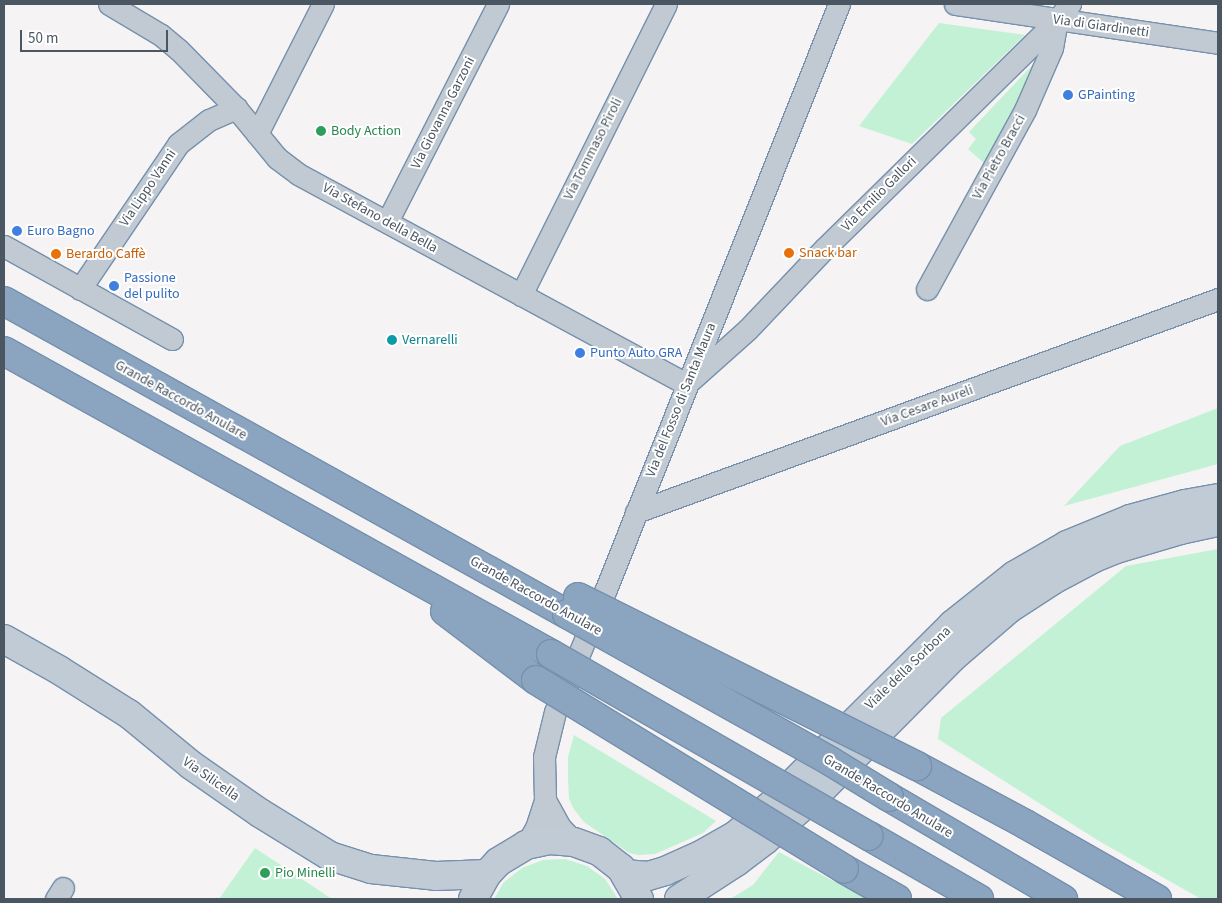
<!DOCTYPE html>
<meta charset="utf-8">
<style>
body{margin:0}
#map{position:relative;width:1222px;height:903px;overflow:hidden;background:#f5f3f3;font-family:"Source Sans 3",sans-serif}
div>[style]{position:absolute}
.green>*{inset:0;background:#c3f1d5}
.roads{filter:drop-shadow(1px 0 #7690ad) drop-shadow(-1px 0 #7690ad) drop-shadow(0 1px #7690ad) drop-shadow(0 -1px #7690ad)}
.street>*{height:21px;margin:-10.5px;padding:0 10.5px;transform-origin:10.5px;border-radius:10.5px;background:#c1cad2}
.secondary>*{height:28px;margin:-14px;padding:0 14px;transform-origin:14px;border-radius:14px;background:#c1cbd6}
.highway>*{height:28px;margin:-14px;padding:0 14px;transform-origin:14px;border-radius:14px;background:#8ba5c1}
.bridges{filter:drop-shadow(1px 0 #7690ad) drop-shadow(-1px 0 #7690ad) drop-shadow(0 1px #7690ad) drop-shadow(0 -1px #7690ad)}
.highway-bridge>*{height:28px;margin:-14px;padding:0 14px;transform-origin:14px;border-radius:14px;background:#8ba5c1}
.dots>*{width:14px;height:14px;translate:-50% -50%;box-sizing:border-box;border:2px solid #fff;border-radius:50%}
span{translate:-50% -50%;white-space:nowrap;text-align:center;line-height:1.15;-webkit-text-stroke:4px #fff;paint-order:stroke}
.street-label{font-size:14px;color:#4a5661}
.shop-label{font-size:14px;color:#366cbe}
.left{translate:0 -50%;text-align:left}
.leisure-label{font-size:14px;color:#27864d}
.food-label{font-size:14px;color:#c56008}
.culture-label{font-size:14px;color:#0d838f}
.frame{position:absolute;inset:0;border:5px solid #4a5661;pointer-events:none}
.scale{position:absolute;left:20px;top:30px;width:148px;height:22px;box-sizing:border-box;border:2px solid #4a5661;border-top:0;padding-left:6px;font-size:15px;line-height:18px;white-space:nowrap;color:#4a5661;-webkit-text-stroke:4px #fff;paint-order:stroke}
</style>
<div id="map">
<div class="green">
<i style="clip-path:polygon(939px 23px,1025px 35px,912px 144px,859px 126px)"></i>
<i style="clip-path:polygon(1038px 59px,986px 165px,968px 149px,976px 139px,969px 132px)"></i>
<i style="clip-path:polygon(1218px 408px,1218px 464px,1064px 506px,1120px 446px)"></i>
<i style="clip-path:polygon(1218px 549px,1218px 899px,1201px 899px,1099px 841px,938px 739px,941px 718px,1126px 566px)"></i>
<i style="clip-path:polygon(574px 735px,716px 821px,703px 833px,655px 854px,638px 855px,629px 853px,584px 822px,573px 808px,569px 798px,568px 779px,568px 757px)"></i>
<i style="clip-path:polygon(255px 848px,332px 899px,219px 899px)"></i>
<i style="clip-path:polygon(779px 852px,867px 899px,730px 899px,753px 885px)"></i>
<i style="clip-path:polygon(565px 859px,587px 866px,605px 879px,618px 899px,494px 899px,504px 882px,522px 868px,543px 860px)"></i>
</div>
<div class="roads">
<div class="street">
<i style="left:109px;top:4px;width:61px;rotate:30.8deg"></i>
<i style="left:161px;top:35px;width:23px;rotate:40deg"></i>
<i style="left:179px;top:50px;width:81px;rotate:45.5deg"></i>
<i style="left:236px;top:108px;width:65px;rotate:50.6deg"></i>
<i style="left:277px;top:158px;width:26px;rotate:37deg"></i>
<i style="left:298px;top:174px;width:442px;rotate:28.4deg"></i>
<i style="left:955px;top:4px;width:266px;rotate:8.4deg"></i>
<i style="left:257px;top:134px;width:146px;rotate:-63.1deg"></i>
<i style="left:387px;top:222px;width:245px;rotate:-63deg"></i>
<i style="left:4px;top:246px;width:192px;rotate:29deg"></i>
<i style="left:80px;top:289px;width:175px;rotate:-55.9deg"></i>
<i style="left:178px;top:144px;width:39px;rotate:-38deg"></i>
<i style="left:209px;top:120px;width:30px;rotate:-24deg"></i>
<i style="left:927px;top:289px;width:204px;rotate:-61.3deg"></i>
<i style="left:1025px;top:110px;width:68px;rotate:-66.5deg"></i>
<i style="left:1052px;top:48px;width:28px;rotate:-80deg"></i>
<i style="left:521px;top:295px;width:325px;rotate:-63.5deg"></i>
<i style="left:691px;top:380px;width:76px;rotate:-41.8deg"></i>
<i style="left:748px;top:329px;width:112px;rotate:-46.5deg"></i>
<i style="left:825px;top:248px;width:325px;rotate:-44.5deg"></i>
<i style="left:1057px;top:20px;width:21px;rotate:-51deg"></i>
<i style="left:636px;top:512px;width:620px;rotate:-20.1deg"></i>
<i style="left:574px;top:842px;width:21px;rotate:-133deg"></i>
<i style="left:560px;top:827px;width:31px;rotate:-119deg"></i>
<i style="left:545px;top:800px;width:43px;rotate:-91.3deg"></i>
<i style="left:544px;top:757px;width:46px;rotate:-76.3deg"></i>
<i style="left:555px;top:712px;width:133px;rotate:-67.5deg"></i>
<i style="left:606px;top:589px;width:630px;rotate:-68.28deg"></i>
<i style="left:526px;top:845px;width:20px;rotate:-60deg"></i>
<i style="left:536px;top:828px;width:29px;rotate:-72deg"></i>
<i style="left:56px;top:899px;width:13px;rotate:-58deg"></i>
</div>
<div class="secondary">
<i style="left:4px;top:639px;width:63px;rotate:29.4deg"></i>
<i style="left:59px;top:670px;width:83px;rotate:32.2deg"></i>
<i style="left:129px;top:714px;width:80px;rotate:39.4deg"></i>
<i style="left:191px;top:765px;width:84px;rotate:34.8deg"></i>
<i style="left:260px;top:813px;width:82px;rotate:31.6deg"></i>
<i style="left:330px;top:856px;width:43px;rotate:17.6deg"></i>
<i style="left:371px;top:869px;width:65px;rotate:6.1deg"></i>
<i style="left:436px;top:876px;width:51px;rotate:-2.2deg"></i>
<i style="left:625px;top:874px;width:23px;rotate:5deg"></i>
<i style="left:648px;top:876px;width:18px;rotate:-16deg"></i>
<i style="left:665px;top:871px;width:39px;rotate:-24deg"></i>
<i style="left:701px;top:855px;width:40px;rotate:-29.7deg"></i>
<i style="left:736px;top:835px;width:43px;rotate:-40.3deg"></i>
<i style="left:769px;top:807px;width:258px;rotate:-44.8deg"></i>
<i style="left:952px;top:625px;width:80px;rotate:-38.4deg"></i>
<i style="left:1015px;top:575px;width:60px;rotate:-30deg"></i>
<i style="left:1067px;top:545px;width:68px;rotate:-22.4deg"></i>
<i style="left:1130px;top:519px;width:57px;rotate:-15.3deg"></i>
<i style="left:1185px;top:504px;width:34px;rotate:-10deg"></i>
<i style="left:473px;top:899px;width:29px;rotate:-61deg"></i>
<i style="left:487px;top:874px;width:16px;rotate:-47deg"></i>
<i style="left:498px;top:862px;width:33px;rotate:-31deg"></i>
<i style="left:526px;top:845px;width:25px;rotate:-12deg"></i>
<i style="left:550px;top:840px;width:24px;rotate:5deg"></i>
<i style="left:574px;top:842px;width:27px;rotate:20deg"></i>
<i style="left:599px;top:851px;width:28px;rotate:38deg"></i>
<i style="left:621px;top:868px;width:36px;rotate:60deg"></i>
<i style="left:679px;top:899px;width:68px;rotate:-33deg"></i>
<i style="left:736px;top:862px;width:36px;rotate:-37deg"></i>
<i style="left:765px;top:840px;width:78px;rotate:-41.9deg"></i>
<i style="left:823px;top:788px;width:183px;rotate:-45.2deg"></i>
<i style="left:952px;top:658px;width:77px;rotate:-40.8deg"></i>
<i style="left:1010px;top:608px;width:51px;rotate:-33.1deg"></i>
<i style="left:1053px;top:580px;width:47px;rotate:-28.2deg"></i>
<i style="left:1094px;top:558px;width:24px;rotate:-22deg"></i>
<i style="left:1116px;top:549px;width:67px;rotate:-16.5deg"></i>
<i style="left:1180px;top:530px;width:39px;rotate:-12deg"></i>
</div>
<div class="highway">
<i style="left:4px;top:301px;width:644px;rotate:29.07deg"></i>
<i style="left:4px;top:351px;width:625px;rotate:28.98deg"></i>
<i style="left:445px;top:611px;width:114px;rotate:37.2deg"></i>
<i style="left:917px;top:766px;width:123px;rotate:28.2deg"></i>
<i style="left:1025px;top:824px;width:152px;rotate:29.6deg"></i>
<i style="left:889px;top:797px;width:202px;rotate:30.4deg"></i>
<i style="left:869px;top:836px;width:127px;rotate:29.8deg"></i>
<i style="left:844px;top:869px;width:61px;rotate:29.5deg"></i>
</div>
</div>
<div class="bridges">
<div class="highway-bridge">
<i style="left:578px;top:597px;width:379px;rotate:26.5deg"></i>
<i style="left:567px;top:614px;width:301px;rotate:29.2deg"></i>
<i style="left:830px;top:761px;width:69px;rotate:31.4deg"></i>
<i style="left:551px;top:654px;width:366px;rotate:29.8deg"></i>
<i style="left:536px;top:680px;width:361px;rotate:31.5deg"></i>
</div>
</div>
<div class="dots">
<i style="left:1068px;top:95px;background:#3f7fe0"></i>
<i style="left:321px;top:131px;background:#2e9e5b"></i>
<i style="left:17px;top:231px;background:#3f7fe0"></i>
<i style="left:789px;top:253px;background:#e8710a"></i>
<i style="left:56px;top:254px;background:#e8710a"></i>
<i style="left:114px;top:286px;background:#3f7fe0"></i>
<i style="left:392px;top:340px;background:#0f9aa8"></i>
<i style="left:580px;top:353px;background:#3f7fe0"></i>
<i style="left:265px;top:873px;background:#2e9e5b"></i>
</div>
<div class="street-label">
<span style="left:1101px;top:26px;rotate:8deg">Via di Giardinetti</span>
<span style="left:443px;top:113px;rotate:-63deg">Via Giovanna Garzoni</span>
<span style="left:593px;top:149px;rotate:-63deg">Via Tommaso Piroli</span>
<span style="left:999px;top:157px;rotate:-61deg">Via Pietro Bracci</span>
<span style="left:148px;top:188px;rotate:-56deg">Via Lippo Vanni</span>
<span style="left:879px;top:194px;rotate:-45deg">Via Emilio Gallori</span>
<span style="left:380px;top:218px;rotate:29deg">Via Stefano della Bella</span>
<span style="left:181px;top:400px;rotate:29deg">Grande Raccordo Anulare</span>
<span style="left:681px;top:400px;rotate:-68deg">Via del Fosso di Santa Maura</span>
<span style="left:927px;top:406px;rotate:-20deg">Via Cesare Aureli</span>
<span style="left:536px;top:596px;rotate:29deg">Grande Raccordo Anulare</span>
<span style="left:908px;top:668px;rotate:-44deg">Viale della Sorbona</span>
<span style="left:211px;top:779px;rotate:35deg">Via Silicella</span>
<span style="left:888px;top:796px;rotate:31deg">Grande Raccordo Anulare</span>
</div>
<div class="shop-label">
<span class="left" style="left:1078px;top:95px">GPainting</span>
<span class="left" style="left:27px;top:231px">Euro Bagno</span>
<span class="left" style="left:124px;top:286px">Passione<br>del pulito</span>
<span class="left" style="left:590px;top:353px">Punto Auto GRA</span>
</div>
<div class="leisure-label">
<span class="left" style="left:331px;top:131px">Body Action</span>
<span class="left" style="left:275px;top:873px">Pio Minelli</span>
</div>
<div class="food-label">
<span class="left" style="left:799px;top:253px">Snack bar</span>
<span class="left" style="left:66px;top:254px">Berardo Caffè</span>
</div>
<div class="culture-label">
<span class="left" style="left:402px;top:340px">Vernarelli</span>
</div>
<div class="frame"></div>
<div class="scale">50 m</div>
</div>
